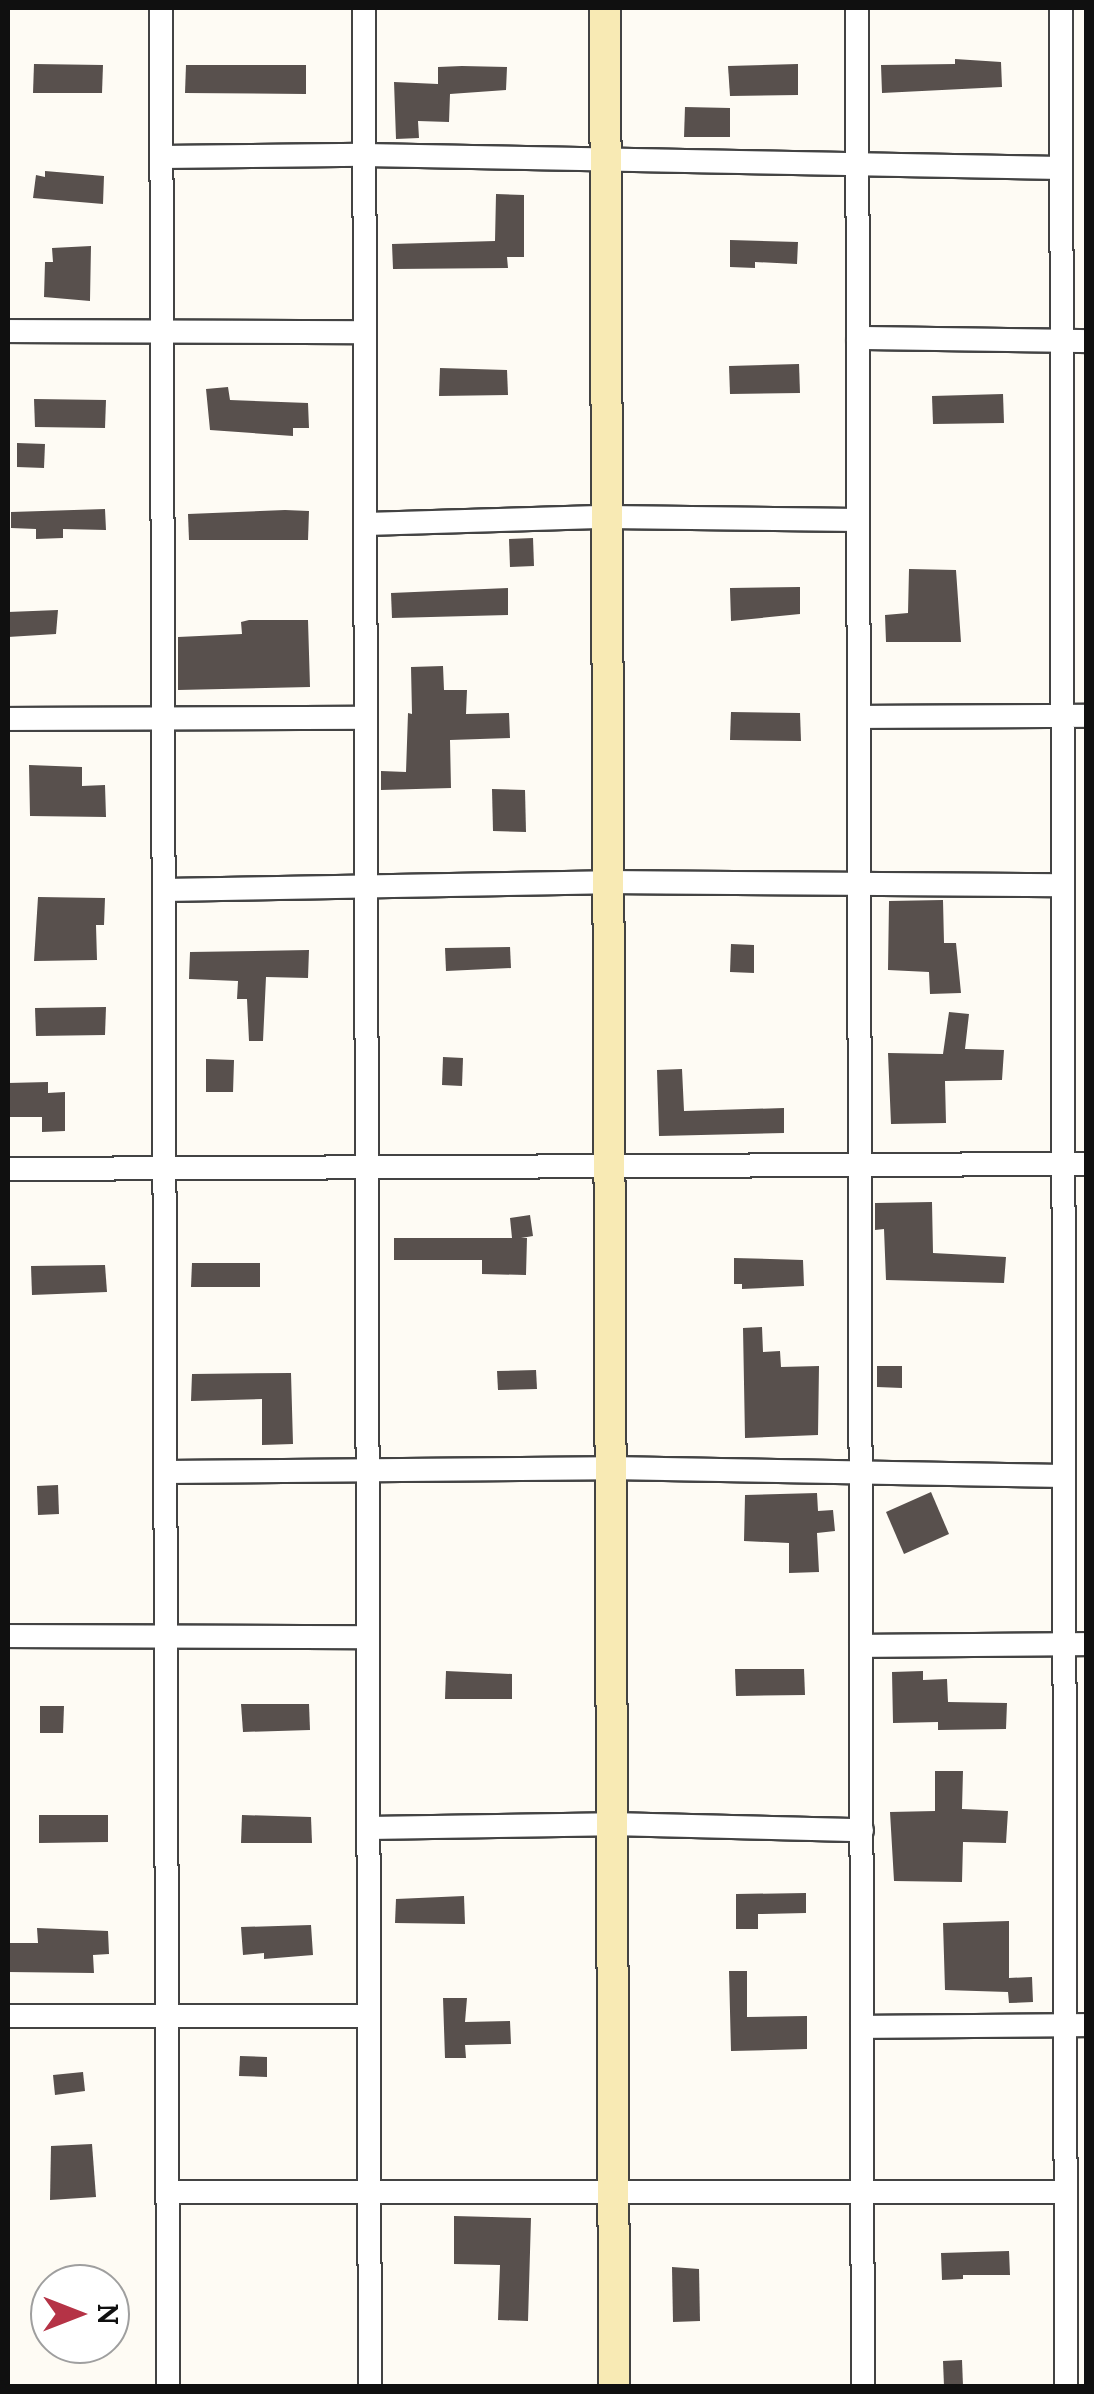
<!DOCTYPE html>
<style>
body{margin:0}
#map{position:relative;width:1094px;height:2394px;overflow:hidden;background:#fefbf4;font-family:Lora,serif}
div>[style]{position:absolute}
.building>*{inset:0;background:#58504d}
.roads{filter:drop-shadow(2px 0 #434343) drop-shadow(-2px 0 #434343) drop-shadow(0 2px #434343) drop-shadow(0 -2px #434343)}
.street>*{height:22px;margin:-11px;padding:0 11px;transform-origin:11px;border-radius:11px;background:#fff}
.secondary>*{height:30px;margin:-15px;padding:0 15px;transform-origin:15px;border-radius:15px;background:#f8eab4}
span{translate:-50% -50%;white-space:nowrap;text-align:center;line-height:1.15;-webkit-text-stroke:10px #fff;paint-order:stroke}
.frame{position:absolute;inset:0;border:10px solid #101010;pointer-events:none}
.north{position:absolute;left:30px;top:2264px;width:100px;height:100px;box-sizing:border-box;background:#fff;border:2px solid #9f9f9f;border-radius:50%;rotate:90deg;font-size:28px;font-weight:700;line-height:40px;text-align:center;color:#101010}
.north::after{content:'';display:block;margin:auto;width:35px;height:45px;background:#b53346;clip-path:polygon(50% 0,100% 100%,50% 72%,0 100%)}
</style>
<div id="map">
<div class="building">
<i style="clip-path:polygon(955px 59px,1001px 62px,1002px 87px,882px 93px,881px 65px,955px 64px)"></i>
<i style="clip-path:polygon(34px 64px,103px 65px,102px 93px,33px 93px)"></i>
<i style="clip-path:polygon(798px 64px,798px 95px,730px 96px,728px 66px)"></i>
<i style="clip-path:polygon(186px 65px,306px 65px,306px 94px,185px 93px)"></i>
<i style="clip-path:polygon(462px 66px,507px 67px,506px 90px,450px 94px,449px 122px,418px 121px,419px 138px,396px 139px,394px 82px,438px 84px,438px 67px)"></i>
<i style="clip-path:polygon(685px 107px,730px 108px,730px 137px,684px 137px)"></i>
<i style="clip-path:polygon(45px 171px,104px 176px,103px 204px,33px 198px,36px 175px,45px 177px)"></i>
<i style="clip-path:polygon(496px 194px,524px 195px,524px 257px,507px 257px,508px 268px,393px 269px,392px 244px,495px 241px)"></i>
<i style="clip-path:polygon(730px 240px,798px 242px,797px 264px,755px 262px,755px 268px,730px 267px)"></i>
<i style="clip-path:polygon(91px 246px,90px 301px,44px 297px,45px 262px,53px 262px,52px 248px)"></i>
<i style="clip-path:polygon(799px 364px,800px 393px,730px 394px,729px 366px)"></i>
<i style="clip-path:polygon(440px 368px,507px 370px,508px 395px,439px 396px)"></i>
<i style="clip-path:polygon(228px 387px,230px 400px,308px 403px,309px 428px,293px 428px,293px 436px,210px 430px,206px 389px)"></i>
<i style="clip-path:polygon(1003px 394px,1004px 423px,933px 424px,932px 396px)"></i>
<i style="clip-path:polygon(34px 399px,106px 400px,105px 428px,35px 427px)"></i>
<i style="clip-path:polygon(17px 443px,45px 444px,44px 468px,17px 467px)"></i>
<i style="clip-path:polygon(105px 509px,106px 530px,63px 529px,63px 538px,36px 539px,36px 529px,11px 528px,11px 512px)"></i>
<i style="clip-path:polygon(285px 510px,309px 511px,308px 540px,189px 540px,188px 514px)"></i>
<i style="clip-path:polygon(533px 538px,534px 566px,510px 567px,509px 539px)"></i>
<i style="clip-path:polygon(909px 569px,956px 570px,961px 642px,886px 642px,885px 615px,908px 613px)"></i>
<i style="clip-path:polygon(800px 587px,800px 614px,731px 621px,730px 588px)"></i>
<i style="clip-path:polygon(508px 588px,508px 615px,392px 618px,391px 593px)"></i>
<i style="clip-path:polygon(58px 610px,56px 634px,8px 637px,8px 612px)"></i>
<i style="clip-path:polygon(249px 620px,308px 620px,310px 687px,178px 690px,178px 637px,242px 634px,241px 622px)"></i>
<i style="clip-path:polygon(443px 666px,444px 690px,467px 690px,466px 714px,509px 713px,510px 738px,450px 740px,451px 788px,381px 790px,381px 771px,406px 772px,408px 713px,412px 714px,411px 667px)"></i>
<i style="clip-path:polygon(731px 712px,800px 713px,801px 741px,730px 740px)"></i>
<i style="clip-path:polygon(29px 765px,82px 767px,82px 786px,105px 785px,106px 817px,30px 816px)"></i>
<i style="clip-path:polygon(492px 789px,525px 790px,526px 832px,493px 831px)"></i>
<i style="clip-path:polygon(38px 897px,105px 898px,104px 925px,96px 925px,97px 960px,34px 961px)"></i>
<i style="clip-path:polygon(943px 900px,944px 943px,956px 943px,961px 993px,930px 994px,929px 972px,888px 970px,889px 901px)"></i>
<i style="clip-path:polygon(731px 944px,754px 945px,754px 973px,730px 972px)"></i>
<i style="clip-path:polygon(510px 947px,511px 968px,446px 971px,445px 948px)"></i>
<i style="clip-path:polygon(309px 950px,308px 978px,266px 977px,263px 1041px,249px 1041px,247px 999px,237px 999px,238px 981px,189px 979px,190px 952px)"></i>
<i style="clip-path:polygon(106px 1007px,105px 1035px,36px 1036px,35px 1008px)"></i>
<i style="clip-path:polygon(949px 1012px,969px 1014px,965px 1049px,1004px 1050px,1002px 1080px,945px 1081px,946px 1123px,891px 1124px,888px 1053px,943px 1054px)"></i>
<i style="clip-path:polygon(443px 1057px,463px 1058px,462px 1086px,442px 1085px)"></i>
<i style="clip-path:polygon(206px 1059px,234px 1060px,233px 1092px,206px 1092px)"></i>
<i style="clip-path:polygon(682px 1069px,684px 1111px,784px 1108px,784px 1133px,659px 1136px,657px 1070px)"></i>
<i style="clip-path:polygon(48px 1082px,48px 1093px,65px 1092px,65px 1131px,42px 1132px,42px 1117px,8px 1117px,8px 1083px)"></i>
<i style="clip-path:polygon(932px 1202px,933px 1253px,1006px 1257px,1004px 1283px,886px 1280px,884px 1229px,875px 1230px,875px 1203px)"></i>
<i style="clip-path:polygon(530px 1215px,533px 1236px,521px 1238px,527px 1238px,526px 1275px,482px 1274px,482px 1260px,394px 1260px,394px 1238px,512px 1238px,510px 1218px)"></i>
<i style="clip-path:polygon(734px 1258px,803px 1260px,804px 1286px,742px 1289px,742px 1284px,734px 1284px)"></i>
<i style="clip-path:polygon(192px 1263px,260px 1263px,260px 1287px,191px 1287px)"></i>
<i style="clip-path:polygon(105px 1265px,107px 1292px,32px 1295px,31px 1266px)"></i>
<i style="clip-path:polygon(762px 1327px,763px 1352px,780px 1351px,781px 1367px,819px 1366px,818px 1435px,745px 1438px,743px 1328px)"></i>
<i style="clip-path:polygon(877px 1366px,902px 1366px,902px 1388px,877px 1387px)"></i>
<i style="clip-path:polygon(536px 1370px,537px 1389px,498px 1390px,497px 1371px)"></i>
<i style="clip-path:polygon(291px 1373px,293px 1444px,262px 1445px,262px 1399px,191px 1401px,192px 1374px)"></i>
<i style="clip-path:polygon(58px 1485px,59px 1514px,38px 1515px,37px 1486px)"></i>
<i style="clip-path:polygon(931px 1492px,949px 1534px,904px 1554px,886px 1512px)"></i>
<i style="clip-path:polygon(817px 1493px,818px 1511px,833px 1510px,835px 1531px,817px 1533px,819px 1572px,789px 1573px,789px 1543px,744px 1541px,745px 1495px)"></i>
<i style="clip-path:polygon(735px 1669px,804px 1669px,805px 1695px,736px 1696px)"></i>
<i style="clip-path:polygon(446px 1671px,512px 1674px,512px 1699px,445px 1699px)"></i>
<i style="clip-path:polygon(923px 1671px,923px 1680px,947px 1679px,948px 1702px,1007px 1703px,1006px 1729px,938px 1730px,938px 1722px,893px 1723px,892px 1672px)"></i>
<i style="clip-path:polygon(241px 1704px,309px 1704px,310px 1730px,243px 1732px)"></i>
<i style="clip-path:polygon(40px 1706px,64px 1706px,63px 1733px,40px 1733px)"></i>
<i style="clip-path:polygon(935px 1771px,963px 1771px,962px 1809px,1008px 1811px,1006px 1843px,963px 1842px,962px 1882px,894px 1881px,890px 1812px,935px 1811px)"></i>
<i style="clip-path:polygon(39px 1815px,108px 1815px,108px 1842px,39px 1843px)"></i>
<i style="clip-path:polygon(242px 1815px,311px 1817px,312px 1843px,241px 1843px)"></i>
<i style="clip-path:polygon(806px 1893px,806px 1913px,758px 1914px,758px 1929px,736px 1929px,736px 1894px)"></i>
<i style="clip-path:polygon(464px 1896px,465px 1924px,395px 1923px,396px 1899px)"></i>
<i style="clip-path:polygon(1009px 1921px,1009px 1978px,1032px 1977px,1033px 2002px,1009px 2003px,1008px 1992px,945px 1990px,943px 1923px)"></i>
<i style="clip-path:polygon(311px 1925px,313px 1955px,264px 1959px,264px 1953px,243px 1955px,241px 1927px)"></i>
<i style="clip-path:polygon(37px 1928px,108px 1931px,109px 1954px,93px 1955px,94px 1973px,8px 1972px,8px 1943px,38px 1943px)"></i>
<i style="clip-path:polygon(729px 1971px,747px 1971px,747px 2017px,807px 2016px,807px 2049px,731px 2051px)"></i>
<i style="clip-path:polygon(443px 1998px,467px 1998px,465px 2022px,510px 2021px,511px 2044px,465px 2045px,466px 2058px,445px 2058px)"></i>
<i style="clip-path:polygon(240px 2056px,267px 2057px,267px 2077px,239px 2076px)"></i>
<i style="clip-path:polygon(83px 2072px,85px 2091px,55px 2095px,53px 2075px)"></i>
<i style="clip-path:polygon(92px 2144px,96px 2197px,50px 2200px,51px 2146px)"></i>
<i style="clip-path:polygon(454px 2216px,531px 2218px,528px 2321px,498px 2320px,500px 2265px,454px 2264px)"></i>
<i style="clip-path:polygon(1009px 2251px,1010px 2275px,963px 2275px,963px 2279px,942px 2280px,941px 2253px)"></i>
<i style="clip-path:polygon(672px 2267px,699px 2269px,700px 2321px,673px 2322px)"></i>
<i style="clip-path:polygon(962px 2360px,963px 2386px,944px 2386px,943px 2361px)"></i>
</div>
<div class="roads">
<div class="street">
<i style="left:161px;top:8px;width:2378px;rotate:89.83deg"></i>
<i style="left:364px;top:8px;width:2378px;rotate:89.86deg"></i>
<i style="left:857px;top:8px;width:2378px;rotate:89.86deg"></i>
<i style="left:1061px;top:8px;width:2378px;rotate:89.88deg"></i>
<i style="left:161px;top:157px;width:203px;rotate:-0.6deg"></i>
<i style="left:364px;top:155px;width:697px;rotate:1.07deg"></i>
<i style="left:8px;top:331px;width:357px;rotate:0.2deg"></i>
<i style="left:858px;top:338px;width:228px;rotate:0.8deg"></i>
<i style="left:366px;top:524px;width:241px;rotate:-1.7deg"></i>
<i style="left:607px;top:517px;width:251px;rotate:0.7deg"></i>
<i style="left:859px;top:717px;width:227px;rotate:-0.3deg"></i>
<i style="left:8px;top:719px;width:358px;rotate:-0.2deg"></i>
<i style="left:164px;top:890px;width:443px;rotate:-1deg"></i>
<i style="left:607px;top:882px;width:456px;rotate:0.4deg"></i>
<i style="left:8px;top:1169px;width:1078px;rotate:-0.27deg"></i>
<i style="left:165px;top:1472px;width:444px;rotate:-0.5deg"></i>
<i style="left:609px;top:1468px;width:455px;rotate:1deg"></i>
<i style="left:8px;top:1636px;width:360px;rotate:0.2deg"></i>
<i style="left:861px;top:1646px;width:225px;rotate:-0.5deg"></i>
<i style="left:368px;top:1828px;width:243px;rotate:-0.9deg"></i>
<i style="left:611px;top:1824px;width:251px;rotate:1.4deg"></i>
<i style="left:8px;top:2016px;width:361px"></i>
<i style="left:862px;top:2027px;width:224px;rotate:-0.5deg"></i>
<i style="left:168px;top:2192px;width:898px"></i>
</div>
<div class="secondary">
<i style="left:605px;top:8px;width:2378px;rotate:89.78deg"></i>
</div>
</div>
<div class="frame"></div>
<div class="north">N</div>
</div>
